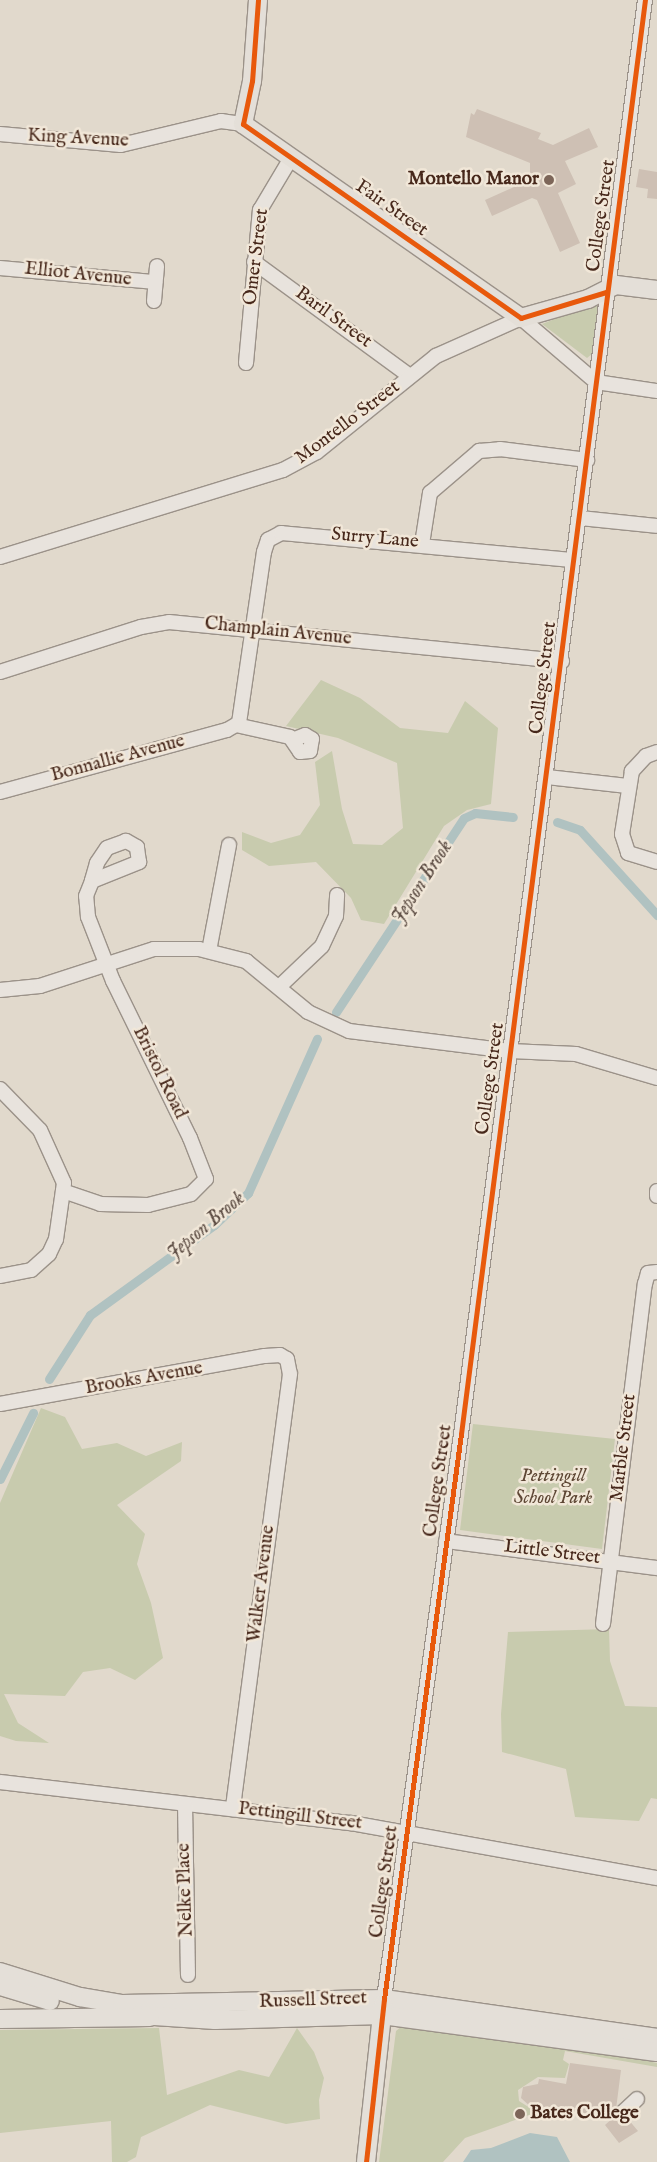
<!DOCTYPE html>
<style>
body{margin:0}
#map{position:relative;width:657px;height:2162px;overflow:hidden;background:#e1d9cc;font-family:"IM FELL English",serif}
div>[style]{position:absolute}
.green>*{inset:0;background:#c8cbae}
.water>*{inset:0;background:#b0c2c1}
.canal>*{height:9px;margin:-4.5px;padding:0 4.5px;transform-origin:4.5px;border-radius:4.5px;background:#b0c2c1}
.building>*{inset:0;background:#cec0b4}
.roads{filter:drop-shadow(1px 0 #9b9289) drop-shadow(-1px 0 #9b9289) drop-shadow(0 1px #9b9289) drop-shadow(0 -1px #9b9289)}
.minor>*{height:14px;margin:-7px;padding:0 7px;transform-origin:7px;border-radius:7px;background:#e8e3dd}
.major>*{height:18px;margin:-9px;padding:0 9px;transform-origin:9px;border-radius:9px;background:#e4dfd8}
.cycleway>*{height:5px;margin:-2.5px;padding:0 2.5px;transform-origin:2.5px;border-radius:2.5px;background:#e8590c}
.dots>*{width:14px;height:14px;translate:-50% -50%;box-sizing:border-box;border:2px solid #f1e7d8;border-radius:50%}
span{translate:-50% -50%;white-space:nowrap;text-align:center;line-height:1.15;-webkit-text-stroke:5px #f1e7d8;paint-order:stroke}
.street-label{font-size:19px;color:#47281b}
.poi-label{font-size:19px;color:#47281b;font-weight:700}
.right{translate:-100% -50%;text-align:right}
.left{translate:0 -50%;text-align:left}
.park-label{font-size:19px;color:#5d4634;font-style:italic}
.water-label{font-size:20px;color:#5c4c43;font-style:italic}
</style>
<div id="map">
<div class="green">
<i style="clip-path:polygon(595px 303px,598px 307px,592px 354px,587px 358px,542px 324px)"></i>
<i style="clip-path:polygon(321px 680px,360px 698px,400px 728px,448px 733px,465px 701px,498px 728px,491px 804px,467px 810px,444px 826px,384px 924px,361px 920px,351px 898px,316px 862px,269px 866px,242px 850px,242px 832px,271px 843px,300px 835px,320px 805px,315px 762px,332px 751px,342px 809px,353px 844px,382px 845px,403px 828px,397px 763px,338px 738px,286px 726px)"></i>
<i style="clip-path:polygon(41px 1408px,65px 1417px,82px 1449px,117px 1443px,146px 1456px,182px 1442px,181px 1461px,117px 1505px,145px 1534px,137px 1564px,151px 1603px,163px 1658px,135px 1680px,110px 1668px,83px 1672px,65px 1696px,4px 1694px,18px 1723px,49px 1743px,16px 1741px,0 1736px,0 1503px)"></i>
<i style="clip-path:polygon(473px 1424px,615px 1439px,602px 1549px,460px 1530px)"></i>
<i style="clip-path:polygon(609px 1629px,610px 1661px,625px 1706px,657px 1707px,657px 1799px,651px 1798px,639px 1821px,575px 1817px,566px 1769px,502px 1752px,501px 1714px,508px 1632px)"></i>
<i style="clip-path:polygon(402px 2026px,575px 2046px,657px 2063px,657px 2067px,565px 2051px,563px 2060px,569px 2064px,565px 2078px,538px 2077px,518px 2090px,519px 2101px,533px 2110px,532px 2114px,465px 2138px,443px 2162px,379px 2162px,396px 2031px)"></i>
<i style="clip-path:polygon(159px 2028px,167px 2095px,239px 2070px,269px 2077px,297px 2028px,314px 2052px,324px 2078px,319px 2100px,320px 2119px,286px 2124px,210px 2105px,141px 2137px,136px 2157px,127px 2162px,112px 2162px,111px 2121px,0 2133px,0 2030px)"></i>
</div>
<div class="water">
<i style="clip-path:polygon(530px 2133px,557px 2137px,570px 2162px,463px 2162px,471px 2150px,491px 2148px)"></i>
</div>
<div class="canal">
<i style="left:557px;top:822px;width:24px;rotate:19deg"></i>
<i style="left:580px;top:830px;width:115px;rotate:47.8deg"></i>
<i style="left:336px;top:1012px;width:232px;rotate:-56.6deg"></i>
<i style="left:464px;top:818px;width:12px;rotate:-24deg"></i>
<i style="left:475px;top:813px;width:38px;rotate:6deg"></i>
<i style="left:49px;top:1379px;width:76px;rotate:-57.4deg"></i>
<i style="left:90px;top:1315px;width:153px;rotate:-36deg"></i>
<i style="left:214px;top:1225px;width:47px;rotate:-43.3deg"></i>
<i style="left:248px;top:1193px;width:169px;rotate:-65.9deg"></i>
<i style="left:0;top:1479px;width:74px;rotate:-63.4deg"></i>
</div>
<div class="building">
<i style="clip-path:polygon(477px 109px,541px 133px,538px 139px,553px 145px,589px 128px,598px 147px,565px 161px,576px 184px,558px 193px,580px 243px,560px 252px,537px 200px,532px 198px,492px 216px,485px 200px,525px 182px,524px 179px,530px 175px,530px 163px,466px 137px,471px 113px,474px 115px)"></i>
<i style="clip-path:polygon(639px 169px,657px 172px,657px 199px,647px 198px,648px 189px,636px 187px)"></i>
<i style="clip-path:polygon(570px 2063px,621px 2070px,615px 2117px,628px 2119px,638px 2131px,619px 2143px,605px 2125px,614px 2117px,552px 2110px,551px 2113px,533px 2109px,521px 2098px,523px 2087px,538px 2084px,539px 2079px,566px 2084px)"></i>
</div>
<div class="roads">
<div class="minor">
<i style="left:0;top:134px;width:121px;rotate:5.2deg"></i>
<i style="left:121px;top:145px;width:103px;rotate:-13.5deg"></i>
<i style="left:221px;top:121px;width:22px;rotate:8deg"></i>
<i style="left:254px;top:262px;width:193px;rotate:36.2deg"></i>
<i style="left:0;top:268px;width:156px;rotate:5.2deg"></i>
<i style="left:154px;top:301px;width:35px;rotate:-85deg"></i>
<i style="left:246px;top:363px;width:154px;rotate:-84.8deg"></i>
<i style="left:260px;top:210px;width:61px;rotate:-59.2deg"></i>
<i style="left:580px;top:518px;width:77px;rotate:5.9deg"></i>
<i style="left:422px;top:544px;width:52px;rotate:-81.1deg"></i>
<i style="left:430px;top:493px;width:65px;rotate:-40.6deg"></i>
<i style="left:479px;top:451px;width:21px;rotate:-5deg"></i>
<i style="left:500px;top:449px;width:88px;rotate:7.2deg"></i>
<i style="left:0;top:557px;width:296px;rotate:-17.1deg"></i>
<i style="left:283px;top:470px;width:38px;rotate:-28deg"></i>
<i style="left:317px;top:452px;width:153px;rotate:-38.9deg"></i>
<i style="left:436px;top:356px;width:93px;rotate:-24.1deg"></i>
<i style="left:521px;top:318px;width:99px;rotate:40.5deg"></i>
<i style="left:596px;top:382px;width:62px;rotate:8.4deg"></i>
<i style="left:0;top:672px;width:148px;rotate:-17.7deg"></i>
<i style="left:141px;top:627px;width:28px;rotate:-10deg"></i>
<i style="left:169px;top:622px;width:395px;rotate:5.7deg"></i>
<i style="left:236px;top:725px;width:55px;rotate:12.5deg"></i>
<i style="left:290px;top:737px;width:18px;rotate:56deg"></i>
<i style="left:300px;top:752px;width:10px;rotate:-6deg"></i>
<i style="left:310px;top:751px;width:12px;rotate:-81deg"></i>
<i style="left:312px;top:739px;width:8px;rotate:-150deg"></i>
<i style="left:305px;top:735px;width:9px;rotate:159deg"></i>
<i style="left:657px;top:752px;width:12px;rotate:160deg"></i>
<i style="left:646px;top:756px;width:21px;rotate:133deg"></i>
<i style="left:632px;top:771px;width:64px;rotate:99deg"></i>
<i style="left:622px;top:834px;width:20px;rotate:72deg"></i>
<i style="left:628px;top:853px;width:30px;rotate:17deg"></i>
<i style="left:547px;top:777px;width:81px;rotate:6.4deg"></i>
<i style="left:0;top:792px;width:235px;rotate:-15.3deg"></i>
<i style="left:227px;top:730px;width:14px;rotate:-30deg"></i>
<i style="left:239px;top:723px;width:173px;rotate:-81.7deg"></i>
<i style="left:264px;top:552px;width:13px;rotate:-72deg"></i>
<i style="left:268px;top:540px;width:15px;rotate:-28deg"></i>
<i style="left:281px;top:533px;width:293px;rotate:5.3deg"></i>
<i style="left:209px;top:951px;width:108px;rotate:-79.3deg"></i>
<i style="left:279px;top:987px;width:59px;rotate:-43.6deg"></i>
<i style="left:322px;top:946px;width:33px;rotate:-65deg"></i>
<i style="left:336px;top:916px;width:21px;rotate:-87deg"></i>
<i style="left:0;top:990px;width:40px;rotate:-5.7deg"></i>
<i style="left:40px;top:986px;width:120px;rotate:-18deg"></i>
<i style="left:154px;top:949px;width:45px"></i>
<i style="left:199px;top:949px;width:49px;rotate:14.3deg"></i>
<i style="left:246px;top:961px;width:80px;rotate:39.4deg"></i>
<i style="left:308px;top:1012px;width:45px;rotate:24.9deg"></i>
<i style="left:349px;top:1031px;width:162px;rotate:7.1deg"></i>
<i style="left:510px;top:1051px;width:66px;rotate:2.6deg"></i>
<i style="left:576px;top:1054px;width:84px;rotate:16.5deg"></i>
<i style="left:0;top:1089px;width:57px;rotate:45.7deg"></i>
<i style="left:40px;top:1130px;width:58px;rotate:65.6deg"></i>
<i style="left:64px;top:1183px;width:57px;rotate:98.1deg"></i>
<i style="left:56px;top:1239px;width:17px;rotate:115deg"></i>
<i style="left:49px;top:1254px;width:24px;rotate:138deg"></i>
<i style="left:31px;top:1270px;width:32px;rotate:169deg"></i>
<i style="left:63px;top:1191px;width:39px;rotate:19deg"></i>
<i style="left:100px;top:1204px;width:48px;rotate:1.2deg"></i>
<i style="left:148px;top:1205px;width:44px;rotate:-14.3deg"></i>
<i style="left:191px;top:1194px;width:21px;rotate:-45deg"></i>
<i style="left:206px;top:1179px;width:44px;rotate:-111.3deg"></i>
<i style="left:190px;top:1138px;width:175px;rotate:-116.1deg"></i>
<i style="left:113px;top:981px;width:69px;rotate:-111.3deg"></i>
<i style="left:88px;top:917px;width:21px;rotate:-95deg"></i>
<i style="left:86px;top:896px;width:16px;rotate:-68deg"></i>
<i style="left:92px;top:881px;width:51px;rotate:-22deg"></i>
<i style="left:139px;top:862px;width:15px;rotate:-98deg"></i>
<i style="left:137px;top:847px;width:13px;rotate:-151deg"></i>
<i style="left:126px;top:841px;width:20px;rotate:160deg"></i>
<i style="left:107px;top:848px;width:18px;rotate:124deg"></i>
<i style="left:97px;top:863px;width:19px;rotate:106deg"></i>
<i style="left:657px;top:1196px;width:5px;rotate:-90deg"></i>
<i style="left:0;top:1404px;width:269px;rotate:-10.3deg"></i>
<i style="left:265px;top:1356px;width:15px;rotate:-4deg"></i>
<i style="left:280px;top:1355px;width:8px;rotate:30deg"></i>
<i style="left:287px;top:1359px;width:15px;rotate:79deg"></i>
<i style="left:290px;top:1374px;width:439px;rotate:97.5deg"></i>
<i style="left:446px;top:1541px;width:213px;rotate:7.3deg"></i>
<i style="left:603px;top:1624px;width:343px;rotate:-83deg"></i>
<i style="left:645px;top:1284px;width:11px;rotate:-75deg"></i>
<i style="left:648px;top:1273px;width:9px;rotate:-6deg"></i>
<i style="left:0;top:1782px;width:353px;rotate:6.7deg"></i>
<i style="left:351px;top:1823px;width:311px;rotate:10.2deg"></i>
<i style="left:185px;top:1804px;width:171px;rotate:89deg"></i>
<i style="left:384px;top:1999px;width:570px;rotate:-82.24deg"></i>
<i style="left:461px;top:1434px;width:1446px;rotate:-82.69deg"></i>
<i style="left:623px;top:2112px;width:19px;rotate:-43deg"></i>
</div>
<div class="major">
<i style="left:258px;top:0;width:81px;rotate:94.2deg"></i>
<i style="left:252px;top:81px;width:44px;rotate:101.8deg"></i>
<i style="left:243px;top:124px;width:339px;rotate:34.9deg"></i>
<i style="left:521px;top:318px;width:70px;rotate:-15.8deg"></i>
<i style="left:588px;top:299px;width:31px;rotate:-27deg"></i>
<i style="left:616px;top:285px;width:41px;rotate:7deg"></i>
<i style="left:0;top:1972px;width:84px;rotate:17.4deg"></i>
<i style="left:80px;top:1997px;width:43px;rotate:9.5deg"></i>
<i style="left:122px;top:2004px;width:262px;rotate:-1.1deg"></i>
<i style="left:384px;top:1999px;width:276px;rotate:8.1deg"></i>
<i style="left:0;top:1986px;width:52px;rotate:16.7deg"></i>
<i style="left:139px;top:2015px;width:76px;rotate:3.8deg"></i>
<i style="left:215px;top:2020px;width:167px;rotate:-1.7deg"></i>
<i style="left:382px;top:2015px;width:277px;rotate:7.7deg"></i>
<i style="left:0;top:2019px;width:150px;rotate:-0.8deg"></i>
<i style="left:366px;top:2162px;width:158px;rotate:-83.8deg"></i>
</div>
</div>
<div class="cycleway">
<i style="left:258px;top:0;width:81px;rotate:94.2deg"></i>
<i style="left:252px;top:81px;width:44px;rotate:101.8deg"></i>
<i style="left:243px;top:124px;width:339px;rotate:34.9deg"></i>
<i style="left:521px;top:318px;width:89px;rotate:-17deg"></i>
<i style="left:366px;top:2162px;width:164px;rotate:-83.7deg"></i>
<i style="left:384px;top:1999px;width:570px;rotate:-82.24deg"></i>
<i style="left:461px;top:1434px;width:1446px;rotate:-82.69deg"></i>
</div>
<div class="dots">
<i style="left:549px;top:180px;background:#7d6659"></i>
<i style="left:520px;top:2114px;background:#7d6659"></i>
</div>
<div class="street-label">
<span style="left:78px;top:139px;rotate:3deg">King Avenue</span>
<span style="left:391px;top:209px;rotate:35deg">Fair Street</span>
<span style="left:602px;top:216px;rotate:-82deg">College Street</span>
<span style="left:257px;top:257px;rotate:-83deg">Omer Street</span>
<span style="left:78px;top:275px;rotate:6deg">Elliot Avenue</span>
<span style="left:333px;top:318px;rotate:36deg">Baril Street</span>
<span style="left:348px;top:423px;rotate:-37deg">Montello Street</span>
<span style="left:375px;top:539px;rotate:5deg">Surry Lane</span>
<span style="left:278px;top:632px;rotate:6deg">Champlain Avenue</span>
<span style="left:544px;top:678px;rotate:-83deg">College Street</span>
<span style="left:118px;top:759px;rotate:-15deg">Bonnallie Avenue</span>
<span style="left:159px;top:1073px;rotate:64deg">Bristol Road</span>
<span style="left:491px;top:1079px;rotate:-82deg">College Street</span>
<span style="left:144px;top:1379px;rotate:-10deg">Brooks Avenue</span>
<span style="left:624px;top:1448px;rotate:-83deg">Marble Street</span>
<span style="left:439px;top:1481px;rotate:-82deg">College Street</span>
<span style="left:552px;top:1553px;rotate:7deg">Little Street</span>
<span style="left:262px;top:1584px;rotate:-83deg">Walker Avenue</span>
<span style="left:300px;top:1817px;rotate:7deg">Pettingill Street</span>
<span style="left:385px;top:1882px;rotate:-82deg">College Street</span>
<span style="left:186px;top:1890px;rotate:-92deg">Nelke Place</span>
<span style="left:313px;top:2001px;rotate:-2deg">Russell Street</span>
</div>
<div class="poi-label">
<span class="right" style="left:539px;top:180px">Montello Manor</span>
<span class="left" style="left:530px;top:2114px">Bates College</span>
</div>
<div class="park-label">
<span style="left:553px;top:1488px">Pettingill<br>School Park</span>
</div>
<div class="water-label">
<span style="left:422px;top:882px;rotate:-57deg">Jepson Brook</span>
<span style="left:206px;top:1226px;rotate:-40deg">Jepson Brook</span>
</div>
</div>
